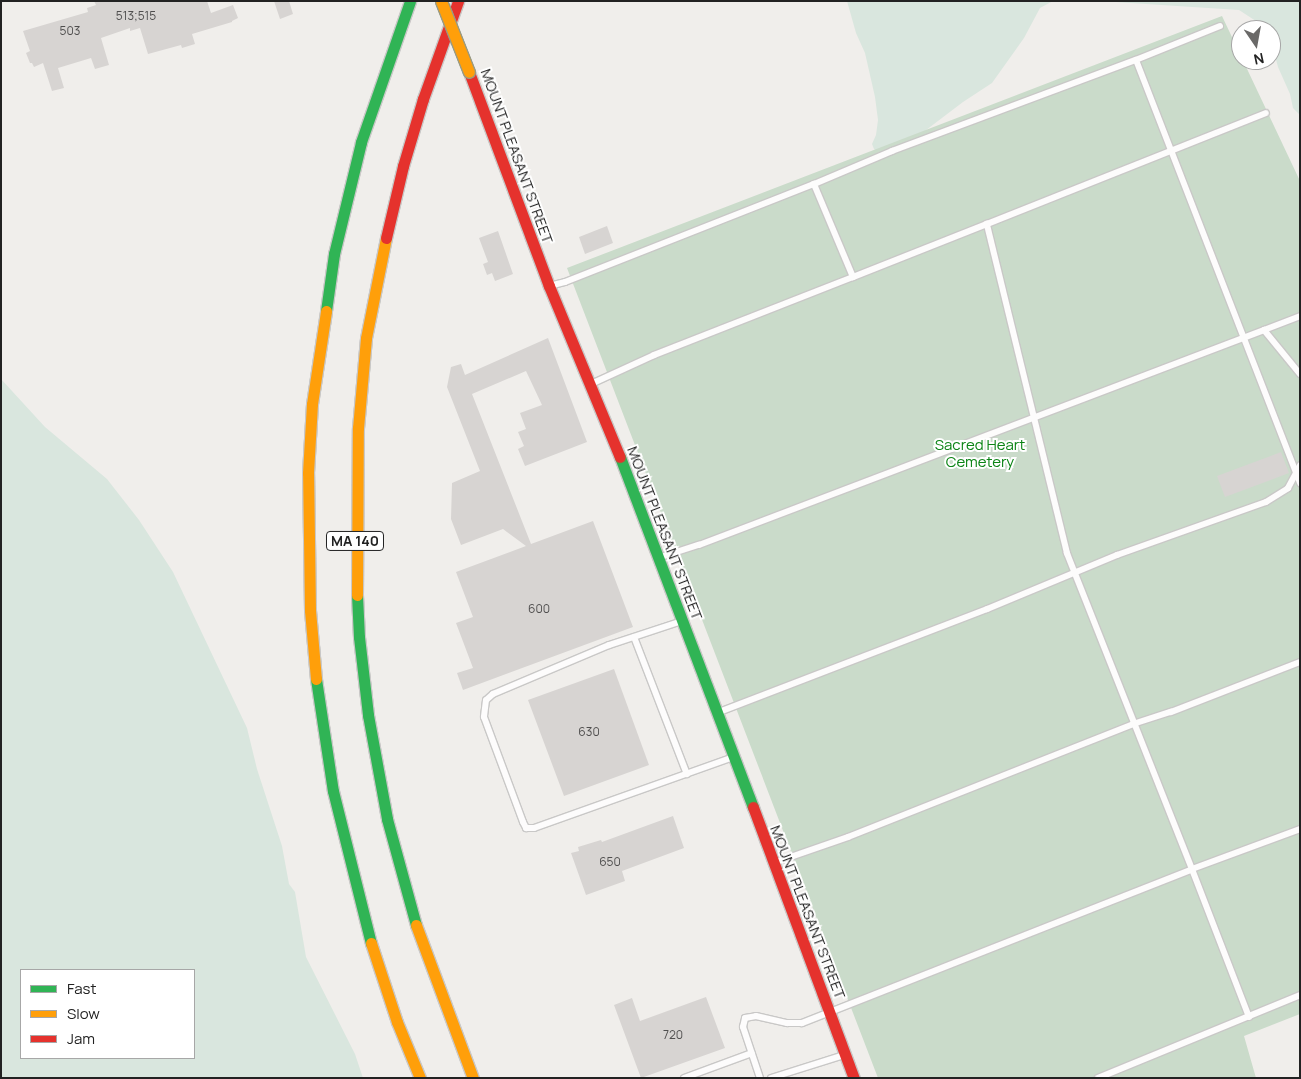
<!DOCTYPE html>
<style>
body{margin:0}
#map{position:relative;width:1301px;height:1079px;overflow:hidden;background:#f0eeeb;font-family:Manrope,sans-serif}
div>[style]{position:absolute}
.wetland>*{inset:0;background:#d9e6de}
.cemetery>*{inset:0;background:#cadbca}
.building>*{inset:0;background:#d7d4d2}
.roads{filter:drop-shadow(1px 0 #c9c8c7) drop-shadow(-1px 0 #c9c8c7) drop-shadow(0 1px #c9c8c7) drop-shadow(0 -1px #c9c8c7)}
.lane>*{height:6px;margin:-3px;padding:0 3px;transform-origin:3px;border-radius:3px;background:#fdfcfc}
.fast>*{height:11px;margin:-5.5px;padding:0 5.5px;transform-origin:5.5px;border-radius:5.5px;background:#30b455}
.slow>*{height:11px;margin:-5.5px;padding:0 5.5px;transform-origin:5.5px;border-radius:5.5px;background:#ff9f0a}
.jam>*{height:11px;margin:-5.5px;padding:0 5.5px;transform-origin:5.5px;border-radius:5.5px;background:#e5322d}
.bridges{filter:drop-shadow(1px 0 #999a82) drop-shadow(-1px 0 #999a82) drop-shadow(0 1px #999a82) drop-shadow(0 -1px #999a82)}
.slow-bridge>*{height:11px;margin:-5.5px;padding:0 5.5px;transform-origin:5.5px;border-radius:5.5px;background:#ff9f0a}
span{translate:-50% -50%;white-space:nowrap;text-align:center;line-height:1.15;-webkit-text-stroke:4px #fff;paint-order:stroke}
.number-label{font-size:12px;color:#4f4e4e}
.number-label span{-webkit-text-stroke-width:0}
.shield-label span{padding:1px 4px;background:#fff;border:1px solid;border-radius:4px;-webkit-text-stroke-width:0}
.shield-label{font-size:14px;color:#222;font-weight:700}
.street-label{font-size:15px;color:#222}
.park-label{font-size:15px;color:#0c8416}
.frame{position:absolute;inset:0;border:2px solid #222;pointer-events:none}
.legend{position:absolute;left:20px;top:969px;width:175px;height:90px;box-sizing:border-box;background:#fff;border:1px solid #a7a7a7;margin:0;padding:6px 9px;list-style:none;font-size:15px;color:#222}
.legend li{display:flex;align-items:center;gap:10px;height:25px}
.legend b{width:25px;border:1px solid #a7a7a7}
.north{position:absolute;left:1231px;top:20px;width:50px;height:50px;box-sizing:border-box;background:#fff;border:1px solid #a7a7a7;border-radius:50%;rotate:168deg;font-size:14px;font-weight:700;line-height:20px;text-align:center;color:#222}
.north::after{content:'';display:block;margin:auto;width:18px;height:22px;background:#6a6968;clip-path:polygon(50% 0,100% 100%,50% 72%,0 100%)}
</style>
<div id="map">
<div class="wetland">
<i style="clip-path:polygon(847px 1px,1053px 1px,1040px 8px,1024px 38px,992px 83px,963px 102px,905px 146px,879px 153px,874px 149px,872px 144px,876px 135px,878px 120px,875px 97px,865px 53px,856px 33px)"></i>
<i style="clip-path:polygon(1100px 1px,1300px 1px,1300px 115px,1293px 108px,1290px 94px,1278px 67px,1271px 41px,1271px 30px,1265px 30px,1262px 25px,1239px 10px)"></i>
<i style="clip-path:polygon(evenodd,1px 379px,45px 427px,107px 479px,139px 520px,173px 572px,247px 728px,257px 769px,282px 846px,289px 884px,295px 892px,306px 957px,355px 1054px,363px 1078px,1px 1078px,1px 379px,21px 970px,194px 970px,194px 1058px,21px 1058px,21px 970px)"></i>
</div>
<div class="cemetery">
<i style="clip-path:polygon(1222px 16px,1300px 181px,1300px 1014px,1244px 1036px,1256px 1078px,878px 1078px,567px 268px)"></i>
</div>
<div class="building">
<i style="clip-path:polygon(94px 1px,207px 1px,211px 13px,233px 5px,238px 18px,232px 21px,232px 22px,192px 34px,195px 44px,182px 48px,181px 45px,148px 54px,140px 28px,130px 31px,130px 28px,101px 38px,109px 65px,95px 69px,91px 58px,58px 68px,64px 88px,52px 91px,43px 63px,34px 67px,32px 63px,30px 63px,26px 53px,30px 51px,23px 31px,88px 12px,87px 8px,96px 5px)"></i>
<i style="clip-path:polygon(274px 1px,289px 1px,293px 14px,280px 19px)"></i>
<i style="clip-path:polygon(607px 226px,613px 243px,585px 254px,579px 237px)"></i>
<i style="clip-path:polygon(498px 231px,513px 274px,495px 281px,492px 273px,487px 275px,483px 264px,488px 262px,479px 238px)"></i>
<i style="clip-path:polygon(548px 338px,587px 442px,525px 466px,518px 449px,524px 446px,518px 432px,526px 429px,520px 413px,542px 405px,526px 371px,472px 394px,531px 544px,593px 521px,633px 627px,463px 690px,457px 673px,473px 668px,456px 623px,473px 617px,456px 572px,526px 546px,503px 529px,461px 545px,451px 519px,452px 483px,480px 471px,447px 387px,451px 367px,461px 364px,465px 375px)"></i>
<i style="clip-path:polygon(1281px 452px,1289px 473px,1225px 497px,1217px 476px)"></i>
<i style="clip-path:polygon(614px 669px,649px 765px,564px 796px,528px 700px)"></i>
<i style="clip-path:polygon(673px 816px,684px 848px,622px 871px,625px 881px,586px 895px,571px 853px,579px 851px,578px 847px,601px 840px,602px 842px)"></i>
<i style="clip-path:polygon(706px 997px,725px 1048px,641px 1078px,614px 1005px,632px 998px,640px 1021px)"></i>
</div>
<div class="roads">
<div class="lane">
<i style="left:1220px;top:26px;width:91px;rotate:158deg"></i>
<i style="left:1136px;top:60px;width:454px;rotate:68.8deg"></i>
<i style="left:853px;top:277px;width:144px;rotate:-21.6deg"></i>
<i style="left:549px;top:286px;width:16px;rotate:-14deg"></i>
<i style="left:565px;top:282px;width:268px;rotate:-21.5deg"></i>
<i style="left:814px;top:184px;width:85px;rotate:-22.9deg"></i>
<i style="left:892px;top:151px;width:260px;rotate:-20.5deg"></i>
<i style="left:1264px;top:330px;width:39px;rotate:-21deg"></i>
<i style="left:591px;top:384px;width:69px;rotate:-24.7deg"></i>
<i style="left:654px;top:355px;width:214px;rotate:-21.4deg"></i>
<i style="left:853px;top:277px;width:101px;rotate:-112.8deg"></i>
<i style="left:661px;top:557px;width:40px;rotate:-18deg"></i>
<i style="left:699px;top:545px;width:605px;rotate:-20.83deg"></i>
<i style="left:1264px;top:330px;width:57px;rotate:50.7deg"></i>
<i style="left:682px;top:621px;width:77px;rotate:161.8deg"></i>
<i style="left:609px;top:645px;width:126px;rotate:157.1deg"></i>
<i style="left:493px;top:694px;width:9px;rotate:139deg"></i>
<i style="left:486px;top:700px;width:17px;rotate:97deg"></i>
<i style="left:484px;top:717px;width:112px;rotate:69.6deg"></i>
<i style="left:523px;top:822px;width:7px;rotate:63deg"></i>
<i style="left:526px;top:828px;width:8px"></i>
<i style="left:534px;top:828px;width:211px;rotate:-19.6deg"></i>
<i style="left:634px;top:637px;width:147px;rotate:68.9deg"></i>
<i style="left:719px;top:712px;width:287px;rotate:-21deg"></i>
<i style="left:987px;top:609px;width:141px;rotate:-22.6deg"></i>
<i style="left:1117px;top:555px;width:158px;rotate:-19.6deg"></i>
<i style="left:1266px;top:502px;width:26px;rotate:-32deg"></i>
<i style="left:1288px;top:488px;width:26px;rotate:-62deg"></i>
<i style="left:776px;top:862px;width:76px;rotate:-19.1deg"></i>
<i style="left:848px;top:837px;width:307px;rotate:-21.6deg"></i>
<i style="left:1133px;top:724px;width:40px;rotate:-18deg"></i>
<i style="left:1171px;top:712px;width:138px;rotate:-21.2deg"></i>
<i style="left:1249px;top:1017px;width:159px;rotate:-111.1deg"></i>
<i style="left:1192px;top:869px;width:115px;rotate:-20.3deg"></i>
<i style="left:684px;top:1078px;width:72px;rotate:-20.2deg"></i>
<i style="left:760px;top:1078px;width:54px;rotate:-108.4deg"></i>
<i style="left:743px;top:1027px;width:9px;rotate:-77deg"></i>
<i style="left:745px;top:1018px;width:11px;rotate:-10deg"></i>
<i style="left:756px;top:1016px;width:32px;rotate:13deg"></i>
<i style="left:787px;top:1023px;width:15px"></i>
<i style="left:802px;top:1023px;width:419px;rotate:-21.5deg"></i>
<i style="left:1192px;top:869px;width:340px;rotate:-111.6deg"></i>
<i style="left:1067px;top:553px;width:339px;rotate:-103.7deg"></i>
<i style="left:987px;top:224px;width:300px;rotate:-21.7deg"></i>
<i style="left:771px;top:1078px;width:77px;rotate:-17.5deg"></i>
<i style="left:1098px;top:1078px;width:218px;rotate:-22.3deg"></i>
</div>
<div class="fast">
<i style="left:326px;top:311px;width:58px;rotate:-82deg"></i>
<i style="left:334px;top:254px;width:115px;rotate:-76.4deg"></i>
<i style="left:361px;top:142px;width:149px;rotate:-70.8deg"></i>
<i style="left:620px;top:457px;width:374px;rotate:69.2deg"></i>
<i style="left:357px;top:595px;width:42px;rotate:87.3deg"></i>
<i style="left:359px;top:637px;width:79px;rotate:83.4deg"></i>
<i style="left:368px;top:715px;width:106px;rotate:79.6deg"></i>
<i style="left:387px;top:819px;width:110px;rotate:74.7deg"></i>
<i style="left:316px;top:679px;width:113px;rotate:81.4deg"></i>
<i style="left:333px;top:791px;width:157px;rotate:76deg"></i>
</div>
<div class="slow">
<i style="left:357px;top:595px;width:167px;rotate:-89.7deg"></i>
<i style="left:358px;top:428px;width:90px;rotate:-84.9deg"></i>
<i style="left:366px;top:338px;width:102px;rotate:-78.7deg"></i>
<i style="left:316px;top:679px;width:69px;rotate:-95deg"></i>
<i style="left:310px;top:610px;width:137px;rotate:-90.8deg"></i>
<i style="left:308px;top:473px;width:69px;rotate:-86.7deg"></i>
<i style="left:312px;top:404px;width:94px;rotate:-81.4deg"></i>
<i style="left:416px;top:925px;width:163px;rotate:69.6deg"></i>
<i style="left:371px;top:943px;width:83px;rotate:71.8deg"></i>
<i style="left:397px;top:1022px;width:61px;rotate:67.7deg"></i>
</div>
<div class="jam">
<i style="left:469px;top:72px;width:228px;rotate:69.5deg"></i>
<i style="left:549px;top:286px;width:185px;rotate:67.5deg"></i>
<i style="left:386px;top:238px;width:74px;rotate:-76.7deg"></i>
<i style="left:403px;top:166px;width:70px;rotate:-73.4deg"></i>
<i style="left:423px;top:99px;width:104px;rotate:-70.3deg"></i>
<i style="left:753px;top:807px;width:289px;rotate:69.6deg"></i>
</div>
</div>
<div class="bridges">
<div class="slow-bridge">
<i style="left:441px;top:1px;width:76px;rotate:68.5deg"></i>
</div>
</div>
<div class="number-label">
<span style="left:136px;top:16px">513;515</span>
<span style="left:70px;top:31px">503</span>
<span style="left:539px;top:609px">600</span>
<span style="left:589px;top:732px">630</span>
<span style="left:610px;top:862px">650</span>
<span style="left:673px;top:1035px">720</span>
</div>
<div class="shield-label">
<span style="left:355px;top:541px">MA 140</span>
</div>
<div class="street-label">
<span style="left:517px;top:156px;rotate:70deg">MOUNT PLEASANT STREET</span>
<span style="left:665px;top:533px;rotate:69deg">MOUNT PLEASANT STREET</span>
<span style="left:808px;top:912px;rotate:69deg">MOUNT PLEASANT STREET</span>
</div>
<div class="park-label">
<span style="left:980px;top:453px">Sacred Heart<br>Cemetery</span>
</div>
<div class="frame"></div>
<ul class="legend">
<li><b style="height:6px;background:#30b455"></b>Fast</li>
<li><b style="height:6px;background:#ff9f0a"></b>Slow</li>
<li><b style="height:6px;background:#e5322d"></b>Jam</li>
</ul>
<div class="north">N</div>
</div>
